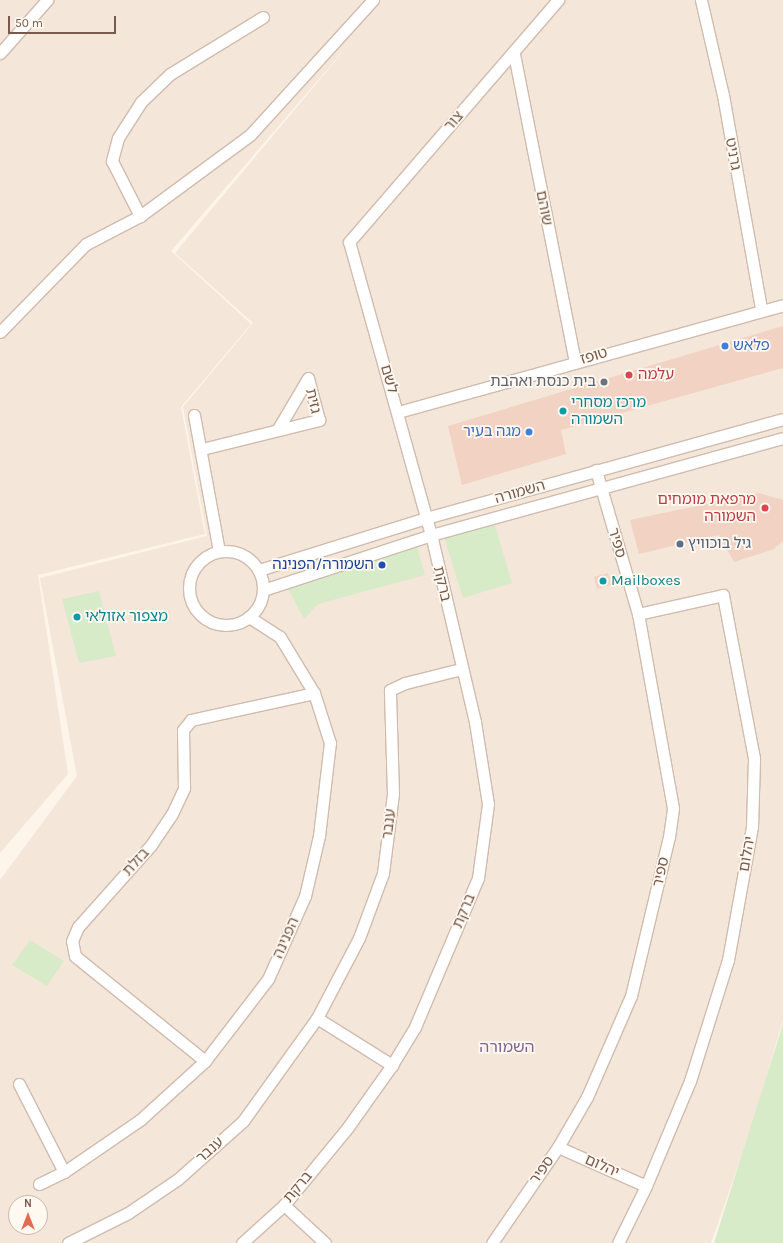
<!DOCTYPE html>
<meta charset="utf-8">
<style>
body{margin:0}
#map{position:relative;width:783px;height:1243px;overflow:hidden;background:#fdf4ea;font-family:Karla,"Noto Sans Hebrew",sans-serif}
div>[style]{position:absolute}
.residential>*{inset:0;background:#f4e6d8}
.green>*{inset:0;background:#d8ebc8}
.building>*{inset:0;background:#f2d2c2}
.roads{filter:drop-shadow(1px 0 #cfbcaf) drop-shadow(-1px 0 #cfbcaf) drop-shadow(0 1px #cfbcaf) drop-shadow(0 -1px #cfbcaf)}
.street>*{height:11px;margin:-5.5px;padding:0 5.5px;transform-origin:5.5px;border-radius:5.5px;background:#fff}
.street>.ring{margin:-5.5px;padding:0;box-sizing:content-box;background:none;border:11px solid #fff;border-radius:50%}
.dots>*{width:11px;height:11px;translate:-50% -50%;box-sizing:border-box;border:2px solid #fff9f1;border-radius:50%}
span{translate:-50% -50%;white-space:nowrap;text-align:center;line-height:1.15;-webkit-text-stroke:3.5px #fff9f1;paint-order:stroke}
.street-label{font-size:15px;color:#785a4d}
.shop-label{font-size:15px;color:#366cbe}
.left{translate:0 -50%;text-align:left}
.right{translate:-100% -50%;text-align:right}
.health-label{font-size:15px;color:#be3a42}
.worship-label{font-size:15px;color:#5b616d}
.culture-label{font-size:15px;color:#0d838f}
.service-label{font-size:15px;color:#4e5e75}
.transit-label{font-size:15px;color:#164399}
.neighbourhood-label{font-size:16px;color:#816593}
.north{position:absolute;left:8px;top:1195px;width:40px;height:40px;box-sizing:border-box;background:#fff9f1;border:1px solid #c9b9af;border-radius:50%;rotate:0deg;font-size:11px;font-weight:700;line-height:16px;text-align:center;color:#785a4d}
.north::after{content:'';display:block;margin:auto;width:14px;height:18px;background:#e46a51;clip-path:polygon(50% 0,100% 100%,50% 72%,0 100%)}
.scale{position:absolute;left:8px;top:16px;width:108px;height:18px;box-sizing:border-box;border:2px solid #785a4d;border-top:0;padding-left:5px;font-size:12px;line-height:14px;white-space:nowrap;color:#785a4d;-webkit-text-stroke:3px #fff9f1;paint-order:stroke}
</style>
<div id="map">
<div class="residential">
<i style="clip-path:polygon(evenodd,0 0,783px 0,783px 1020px,751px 1129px,711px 1243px,0 1243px,0 880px,77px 776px,40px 578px,207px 536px,183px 407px,253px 323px,175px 253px,357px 35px,171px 251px,251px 324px,181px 407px,205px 534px,38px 575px,68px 774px,0 853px,0 0,16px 1203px,40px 1203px,40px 1227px,16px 1227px,16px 1203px)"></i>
</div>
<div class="green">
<i style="clip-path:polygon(494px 522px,512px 583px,463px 598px,444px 537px)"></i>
<i style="clip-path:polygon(417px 547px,425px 575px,318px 604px,304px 619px,285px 583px)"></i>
<i style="clip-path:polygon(99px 591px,116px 656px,79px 663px,62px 599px)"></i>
<i style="clip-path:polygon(30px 940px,64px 961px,47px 986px,12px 965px)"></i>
<i style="clip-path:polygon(783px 1024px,783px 1243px,714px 1243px)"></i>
</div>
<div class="building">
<i style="clip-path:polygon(783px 326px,783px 368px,561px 430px,566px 454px,462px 485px,448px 426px)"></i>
<i style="clip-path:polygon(759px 493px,783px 500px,783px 541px,774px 549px,734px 562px,719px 535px,639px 554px,630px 520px)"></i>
<i style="clip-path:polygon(608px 573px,611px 585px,597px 589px,594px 577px)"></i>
</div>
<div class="roads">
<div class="street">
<i style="left:701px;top:0;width:98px;rotate:77deg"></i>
<i style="left:723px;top:95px;width:217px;rotate:79.9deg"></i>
<i style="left:263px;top:17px;width:109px;rotate:148.5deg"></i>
<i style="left:170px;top:74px;width:40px;rotate:136deg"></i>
<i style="left:141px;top:102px;width:43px;rotate:122.6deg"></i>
<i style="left:118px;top:138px;width:24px;rotate:105deg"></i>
<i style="left:112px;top:161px;width:62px;rotate:63deg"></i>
<i style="left:140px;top:216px;width:137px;rotate:-36.4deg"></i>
<i style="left:250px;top:135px;width:183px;rotate:-47.7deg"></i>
<i style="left:0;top:53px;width:71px;rotate:-48.4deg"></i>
<i style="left:514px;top:54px;width:314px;rotate:78.8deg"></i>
<i style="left:0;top:332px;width:123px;rotate:-45.7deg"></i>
<i style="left:86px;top:244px;width:61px;rotate:-27.4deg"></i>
<i style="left:398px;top:412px;width:400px;rotate:-15.5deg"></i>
<i style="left:194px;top:415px;width:138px;rotate:79.6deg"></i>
<i style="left:202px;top:449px;width:121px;rotate:-13.9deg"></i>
<i style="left:319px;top:420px;width:43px;rotate:-104.7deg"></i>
<i style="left:308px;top:378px;width:59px;rotate:120.5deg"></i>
<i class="ring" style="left:189px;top:551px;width:63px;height:63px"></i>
<i style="left:259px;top:570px;width:175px;rotate:-17.3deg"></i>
<i style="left:426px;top:518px;width:370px;rotate:-15.5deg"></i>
<i style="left:263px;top:590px;width:177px;rotate:-18.1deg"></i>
<i style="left:431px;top:535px;width:365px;rotate:-15.4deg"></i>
<i style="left:317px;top:1018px;width:89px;rotate:32.1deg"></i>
<i style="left:205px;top:1061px;width:167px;rotate:-141.1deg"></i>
<i style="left:75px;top:956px;width:15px;rotate:-101deg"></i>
<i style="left:72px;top:941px;width:15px;rotate:-67deg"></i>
<i style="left:78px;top:927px;width:110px;rotate:-48.3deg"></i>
<i style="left:151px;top:845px;width:37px;rotate:-56deg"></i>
<i style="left:172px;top:814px;width:29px;rotate:-65deg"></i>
<i style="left:184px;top:788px;width:58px;rotate:-91deg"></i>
<i style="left:183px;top:730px;width:13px;rotate:-51deg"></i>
<i style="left:191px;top:720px;width:126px;rotate:-12.4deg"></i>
<i style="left:19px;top:1084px;width:99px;rotate:62.9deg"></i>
<i style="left:558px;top:1147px;width:96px;rotate:23.9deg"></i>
<i style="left:39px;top:1184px;width:28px;rotate:-26deg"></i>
<i style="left:64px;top:1172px;width:92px;rotate:-34.4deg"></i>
<i style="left:140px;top:1120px;width:88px;rotate:-42.2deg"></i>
<i style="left:205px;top:1061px;width:103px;rotate:-52.5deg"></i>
<i style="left:268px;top:979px;width:91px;rotate:-66deg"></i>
<i style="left:305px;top:896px;width:62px;rotate:-76.9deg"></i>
<i style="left:319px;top:836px;width:94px;rotate:-83.3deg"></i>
<i style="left:330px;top:743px;width:52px;rotate:-107.7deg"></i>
<i style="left:314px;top:693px;width:66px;rotate:-121.3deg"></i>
<i style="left:280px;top:637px;width:37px;rotate:-147deg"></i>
<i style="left:284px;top:1205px;width:56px;rotate:42.8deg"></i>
<i style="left:68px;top:1243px;width:67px;rotate:-26.6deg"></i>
<i style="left:128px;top:1213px;width:60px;rotate:-34.2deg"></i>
<i style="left:178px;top:1179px;width:87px;rotate:-41.7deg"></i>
<i style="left:243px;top:1121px;width:127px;rotate:-54.3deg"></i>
<i style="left:317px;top:1018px;width:90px;rotate:-62.3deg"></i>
<i style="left:359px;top:938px;width:69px;rotate:-69.7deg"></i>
<i style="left:383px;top:873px;width:80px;rotate:-82.8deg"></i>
<i style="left:393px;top:794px;width:104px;rotate:-91.7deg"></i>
<i style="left:390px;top:690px;width:17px;rotate:-25deg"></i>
<i style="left:405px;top:683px;width:58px;rotate:-14deg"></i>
<i style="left:242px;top:1243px;width:57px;rotate:-42.1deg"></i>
<i style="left:284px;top:1205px;width:101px;rotate:-50.6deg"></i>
<i style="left:348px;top:1127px;width:76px;rotate:-54.6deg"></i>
<i style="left:392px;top:1065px;width:44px;rotate:-58.8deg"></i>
<i style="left:415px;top:1027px;width:162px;rotate:-67.1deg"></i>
<i style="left:478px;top:878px;width:75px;rotate:-82.3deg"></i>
<i style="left:488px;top:804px;width:83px;rotate:-99deg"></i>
<i style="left:475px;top:722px;width:192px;rotate:-103.2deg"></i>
<i style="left:431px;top:535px;width:304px;rotate:-105.6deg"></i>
<i style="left:349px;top:242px;width:320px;rotate:-49.2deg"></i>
<i style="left:492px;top:1243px;width:116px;rotate:-55.5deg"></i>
<i style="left:558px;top:1147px;width:58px;rotate:-59.9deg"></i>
<i style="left:587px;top:1097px;width:110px;rotate:-66.5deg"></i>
<i style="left:631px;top:996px;width:163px;rotate:-76.6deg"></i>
<i style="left:669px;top:837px;width:29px;rotate:-82deg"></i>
<i style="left:673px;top:808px;width:197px;rotate:-100.2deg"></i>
<i style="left:638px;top:614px;width:150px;rotate:-106.3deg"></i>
<i style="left:618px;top:1243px;width:64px;rotate:-63.8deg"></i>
<i style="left:646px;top:1186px;width:114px;rotate:-67.3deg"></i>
<i style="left:690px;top:1081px;width:127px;rotate:-72.6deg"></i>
<i style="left:728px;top:960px;width:135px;rotate:-79.8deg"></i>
<i style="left:752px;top:827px;width:69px;rotate:-88.3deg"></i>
<i style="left:754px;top:758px;width:166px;rotate:-100.8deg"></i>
<i style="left:723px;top:595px;width:87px;rotate:167.4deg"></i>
</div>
</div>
<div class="dots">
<i style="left:725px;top:346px;background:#3f7fe0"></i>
<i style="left:629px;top:375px;background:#e0444e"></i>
<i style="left:604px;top:382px;background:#6b7280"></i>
<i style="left:563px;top:411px;background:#0f9aa8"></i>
<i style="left:529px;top:432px;background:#3f7fe0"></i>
<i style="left:765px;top:508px;background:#e0444e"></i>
<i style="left:680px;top:544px;background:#5c6f8a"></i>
<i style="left:382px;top:565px;background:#1a4fb4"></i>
<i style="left:603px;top:581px;background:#0f9aa8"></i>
<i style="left:77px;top:617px;background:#0f9aa8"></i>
</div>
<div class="street-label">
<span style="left:454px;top:121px;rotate:-49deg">צור</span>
<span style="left:733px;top:154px;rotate:80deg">גרניט</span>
<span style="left:544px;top:208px;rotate:79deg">שוהם</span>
<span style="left:594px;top:356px;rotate:-16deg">טופז</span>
<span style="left:389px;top:379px;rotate:74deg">לשם</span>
<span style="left:313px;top:401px;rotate:77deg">גזית</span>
<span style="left:520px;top:492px;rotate:-16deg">השמורה</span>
<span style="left:617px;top:543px;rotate:74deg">ספיר</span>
<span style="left:442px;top:584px;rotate:77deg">ברקת</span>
<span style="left:389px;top:824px;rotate:-83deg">ענבר</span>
<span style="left:747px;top:854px;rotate:-80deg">יהלום</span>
<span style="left:136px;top:862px;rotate:-48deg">בזלת</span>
<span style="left:661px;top:872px;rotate:-78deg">ספיר</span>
<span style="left:464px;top:911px;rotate:-67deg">ברקת</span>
<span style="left:286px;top:938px;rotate:-66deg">הפנינה</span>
<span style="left:210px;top:1150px;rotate:-42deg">ענבר</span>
<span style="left:602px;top:1166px;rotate:24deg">יהלום</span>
<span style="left:542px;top:1170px;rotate:-55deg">ספיר</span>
<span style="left:298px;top:1187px;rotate:-50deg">ברקת</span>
</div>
<div class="shop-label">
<span class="left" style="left:733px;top:346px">פלאש</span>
<span class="right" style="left:521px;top:432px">מגה בעיר</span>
</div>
<div class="health-label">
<span class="left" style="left:638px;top:375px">עלמה</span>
<span class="right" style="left:756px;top:508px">מרפאת מומחים<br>השמורה</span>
</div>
<div class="worship-label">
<span class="right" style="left:596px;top:382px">בית כנסת ואהבת</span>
</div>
<div class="culture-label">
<span class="left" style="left:571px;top:411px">מרכז מסחרי<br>השמורה</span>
<span class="left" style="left:611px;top:581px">Mailboxes</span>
<span class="left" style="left:85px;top:617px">מצפור אזולאי</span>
</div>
<div class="service-label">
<span class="left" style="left:688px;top:544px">גיל בוכוויץ</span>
</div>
<div class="transit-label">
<span class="right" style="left:374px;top:565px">השמורה/הפנינה</span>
</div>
<div class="neighbourhood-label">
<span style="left:507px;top:1047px">השמורה</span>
</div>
<div class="north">N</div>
<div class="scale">50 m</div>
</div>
